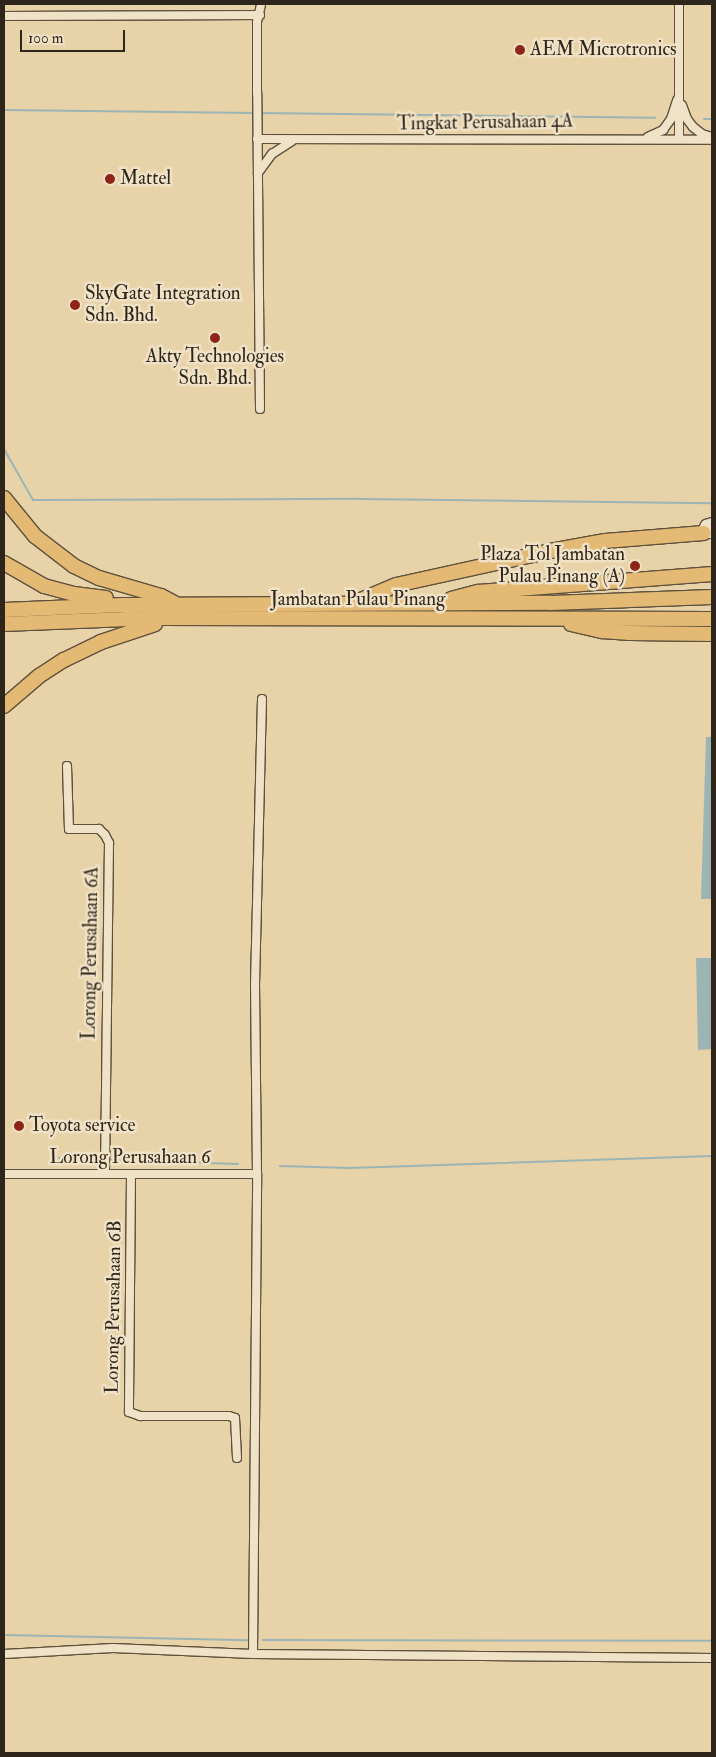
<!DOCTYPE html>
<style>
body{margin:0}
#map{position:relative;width:716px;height:1757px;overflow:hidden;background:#e8d2a8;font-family:"IM FELL Double Pica",serif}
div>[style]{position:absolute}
.water>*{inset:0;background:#9cb5b4}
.stream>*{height:2px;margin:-1px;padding:0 1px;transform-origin:1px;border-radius:1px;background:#9cb5b4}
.roads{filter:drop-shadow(1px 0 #5d513e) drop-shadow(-1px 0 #5d513e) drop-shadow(0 1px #5d513e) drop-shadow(0 -1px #5d513e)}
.street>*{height:8px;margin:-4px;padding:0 4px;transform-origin:4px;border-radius:4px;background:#f0e2c6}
.secondary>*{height:10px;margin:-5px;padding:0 5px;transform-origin:5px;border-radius:5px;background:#f0e2c6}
.highway>*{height:14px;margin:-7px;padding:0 7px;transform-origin:7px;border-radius:7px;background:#e4b974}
.dots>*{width:14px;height:14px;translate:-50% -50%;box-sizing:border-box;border:2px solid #f0e2c6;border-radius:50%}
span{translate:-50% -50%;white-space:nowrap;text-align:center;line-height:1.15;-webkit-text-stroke:5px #f0e2c6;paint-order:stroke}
.poi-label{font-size:19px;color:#2f261b}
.left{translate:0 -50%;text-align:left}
.right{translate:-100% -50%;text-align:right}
.street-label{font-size:19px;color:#2f261b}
.frame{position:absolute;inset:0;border:5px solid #2f261b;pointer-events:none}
.scale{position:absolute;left:20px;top:30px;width:105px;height:22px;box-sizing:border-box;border:2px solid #2f261b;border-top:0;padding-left:6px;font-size:15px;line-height:18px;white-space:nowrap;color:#2f261b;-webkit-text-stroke:4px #f0e2c6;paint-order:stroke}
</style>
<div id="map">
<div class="water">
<i style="clip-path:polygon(706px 737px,712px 737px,712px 899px,701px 899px)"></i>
<i style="clip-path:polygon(696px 958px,712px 958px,712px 1049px,698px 1050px)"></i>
</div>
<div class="stream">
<i style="left:4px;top:110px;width:250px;rotate:0.7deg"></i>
<i style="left:259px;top:113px;width:396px;rotate:0.7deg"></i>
<i style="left:704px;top:119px;width:8px"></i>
<i style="left:4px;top:449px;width:59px;rotate:60.4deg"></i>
<i style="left:33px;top:500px;width:327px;rotate:-0.2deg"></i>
<i style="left:360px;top:499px;width:352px;rotate:0.7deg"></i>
<i style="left:59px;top:1158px;width:38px;rotate:3deg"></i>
<i style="left:111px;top:1160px;width:127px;rotate:1.8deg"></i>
<i style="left:280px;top:1166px;width:70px;rotate:1.6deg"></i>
<i style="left:350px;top:1168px;width:362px;rotate:-1.9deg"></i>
<i style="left:4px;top:1635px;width:245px;rotate:1.2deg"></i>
<i style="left:263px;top:1640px;width:449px;rotate:0.1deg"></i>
</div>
<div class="roads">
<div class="street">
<i style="left:4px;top:16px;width:256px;rotate:-0.2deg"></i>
<i style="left:682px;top:105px;width:15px;rotate:70deg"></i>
<i style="left:687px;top:119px;width:10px;rotate:53deg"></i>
<i style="left:693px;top:127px;width:11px;rotate:38deg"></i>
<i style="left:702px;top:134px;width:10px;rotate:17deg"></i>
<i style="left:648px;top:137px;width:17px;rotate:-25deg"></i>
<i style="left:663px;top:130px;width:14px;rotate:-54deg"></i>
<i style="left:671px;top:119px;width:20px;rotate:-72deg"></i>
<i style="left:257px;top:139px;width:455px;rotate:0.1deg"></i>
<i style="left:679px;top:139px;width:135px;rotate:-90deg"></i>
<i style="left:258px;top:173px;width:24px;rotate:-54deg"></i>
<i style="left:272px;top:154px;width:24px;rotate:-33deg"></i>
<i style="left:260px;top:409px;width:316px;rotate:-90.5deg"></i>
<i style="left:257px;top:93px;width:71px;rotate:-90deg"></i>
<i style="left:257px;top:22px;width:18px;rotate:-77deg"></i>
<i style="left:67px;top:766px;width:63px;rotate:88.2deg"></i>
<i style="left:69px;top:829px;width:30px"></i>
<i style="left:99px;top:829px;width:8px;rotate:45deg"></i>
<i style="left:105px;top:835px;width:9px;rotate:63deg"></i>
<i style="left:109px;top:843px;width:331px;rotate:90.7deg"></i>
<i style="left:4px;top:1174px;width:253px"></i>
<i style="left:131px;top:1175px;width:237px;rotate:90.5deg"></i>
<i style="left:129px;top:1412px;width:12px;rotate:20deg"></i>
<i style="left:140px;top:1416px;width:89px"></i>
<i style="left:229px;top:1416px;width:6px;rotate:18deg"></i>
<i style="left:235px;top:1418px;width:40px;rotate:87.1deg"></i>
<i style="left:4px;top:1654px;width:109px;rotate:-3.2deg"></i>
<i style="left:113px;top:1648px;width:140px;rotate:2.5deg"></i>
<i style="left:253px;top:1654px;width:459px;rotate:0.5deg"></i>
<i style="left:253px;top:1654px;width:480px;rotate:-89.5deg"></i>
<i style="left:257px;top:1174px;width:189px;rotate:-90.6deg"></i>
<i style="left:255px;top:985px;width:286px;rotate:-88.6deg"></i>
</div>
<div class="secondary">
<i style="left:712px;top:523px;width:6px;rotate:162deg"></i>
<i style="left:706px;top:525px;width:4px;rotate:117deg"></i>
<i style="left:704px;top:529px;width:4px;rotate:90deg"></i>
<i style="left:704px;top:533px;width:8px"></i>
</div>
<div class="highway">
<i style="left:4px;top:498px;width:49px;rotate:50.8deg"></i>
<i style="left:35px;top:536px;width:49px;rotate:37.6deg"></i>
<i style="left:74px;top:566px;width:28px;rotate:26deg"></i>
<i style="left:99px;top:578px;width:65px;rotate:16.2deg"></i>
<i style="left:161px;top:596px;width:15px;rotate:28deg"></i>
<i style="left:4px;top:563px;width:46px;rotate:29.9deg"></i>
<i style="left:44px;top:586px;width:31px;rotate:15deg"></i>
<i style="left:74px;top:594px;width:32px;rotate:7deg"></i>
<i style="left:451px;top:599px;width:28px;rotate:-15deg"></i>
<i style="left:478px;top:592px;width:235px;rotate:-4.4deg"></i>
<i style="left:356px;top:602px;width:43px;rotate:-23deg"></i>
<i style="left:396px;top:585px;width:158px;rotate:-12.4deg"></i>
<i style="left:550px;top:551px;width:56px;rotate:-10.3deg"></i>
<i style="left:605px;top:541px;width:99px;rotate:-4.6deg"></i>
<i style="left:4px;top:610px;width:118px;rotate:-2.4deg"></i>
<i style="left:122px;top:605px;width:428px;rotate:-0.3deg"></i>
<i style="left:550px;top:603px;width:162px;rotate:-2.1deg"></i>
<i style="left:4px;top:624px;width:148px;rotate:-2.3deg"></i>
<i style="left:152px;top:618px;width:560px;rotate:0.1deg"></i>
<i style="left:571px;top:624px;width:32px;rotate:13deg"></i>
<i style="left:602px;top:631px;width:28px;rotate:4deg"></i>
<i style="left:630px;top:633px;width:82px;rotate:0.7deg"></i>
<i style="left:4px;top:706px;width:46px;rotate:-40.6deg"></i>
<i style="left:39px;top:676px;width:30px;rotate:-33deg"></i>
<i style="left:64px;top:660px;width:41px;rotate:-25.9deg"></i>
<i style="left:101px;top:642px;width:57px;rotate:-18.4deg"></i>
</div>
</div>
<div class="dots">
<i style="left:520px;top:50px;background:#8f2418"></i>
<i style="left:110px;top:179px;background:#8f2418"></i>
<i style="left:75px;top:305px;background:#8f2418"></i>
<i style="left:215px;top:338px;background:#8f2418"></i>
<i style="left:635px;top:566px;background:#8f2418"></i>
<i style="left:19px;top:1126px;background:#8f2418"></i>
</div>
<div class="poi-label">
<span class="left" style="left:530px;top:50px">AEM Microtronics</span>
<span class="left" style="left:120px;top:179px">Mattel</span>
<span class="left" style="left:85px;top:305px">SkyGate Integration<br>Sdn. Bhd.</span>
<span style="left:215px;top:368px">Akty Technologies<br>Sdn. Bhd.</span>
<span class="right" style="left:625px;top:566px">Plaza Tol Jambatan<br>Pulau Pinang (A)</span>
<span class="left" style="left:29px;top:1126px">Toyota service</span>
</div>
<div class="street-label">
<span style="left:485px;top:123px;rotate:-1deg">Tingkat Perusahaan 4A</span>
<span style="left:358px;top:600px">Jambatan Pulau Pinang</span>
<span style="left:91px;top:953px;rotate:-89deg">Lorong Perusahaan 6A</span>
<span style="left:130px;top:1158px">Lorong Perusahaan 6</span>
<span style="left:114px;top:1307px;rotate:-89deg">Lorong Perusahaan 6B</span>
</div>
<div class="frame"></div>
<div class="scale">100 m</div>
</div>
